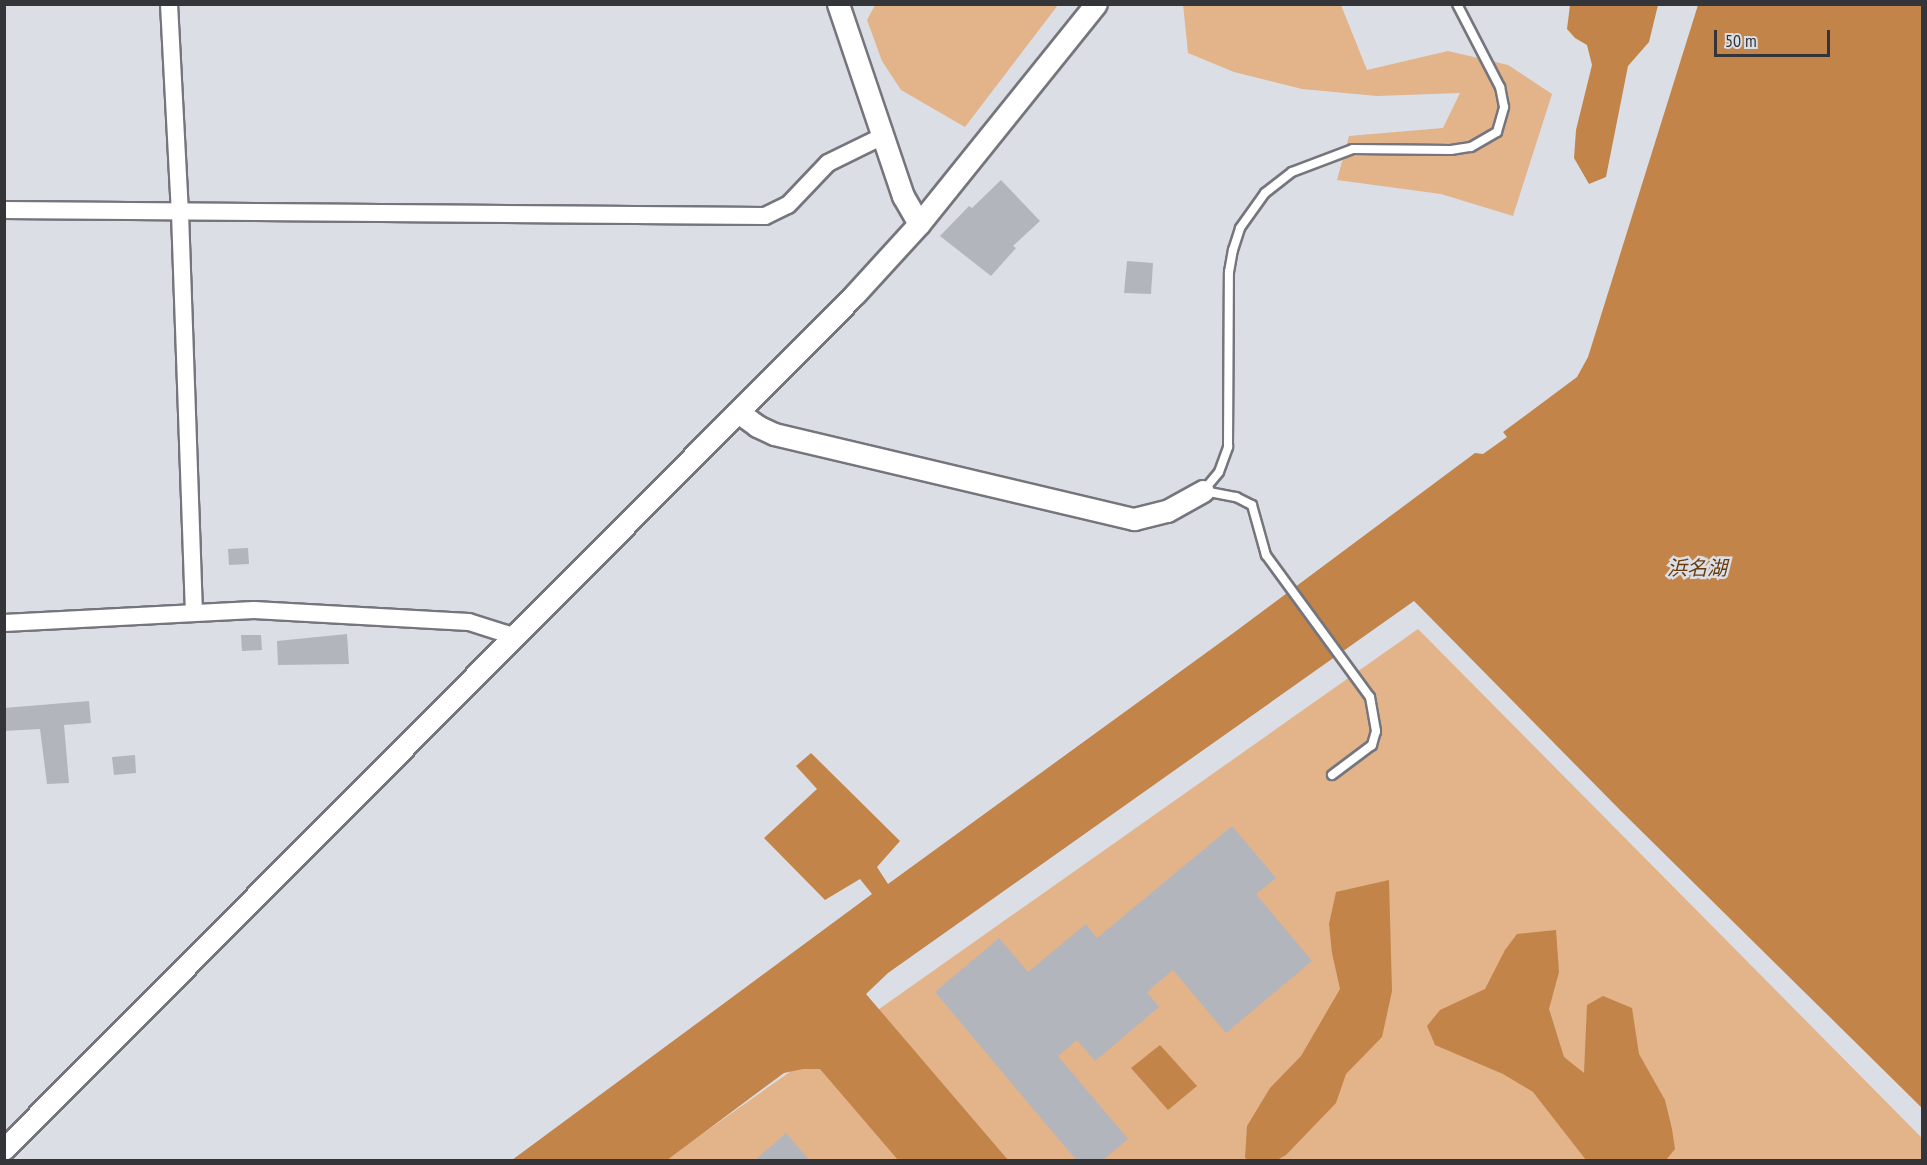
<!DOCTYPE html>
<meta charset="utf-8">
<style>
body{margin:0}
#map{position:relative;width:1927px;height:1165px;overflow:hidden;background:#dcdee5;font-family:"PT Sans Narrow","Noto Sans JP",sans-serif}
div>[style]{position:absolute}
.green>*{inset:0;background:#e3b389}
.water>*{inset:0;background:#c28449}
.building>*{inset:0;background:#b3b5bc}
.roads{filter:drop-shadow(2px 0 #75767d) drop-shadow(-2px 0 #75767d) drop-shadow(0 2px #75767d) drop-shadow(0 -2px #75767d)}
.service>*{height:8px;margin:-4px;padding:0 4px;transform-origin:4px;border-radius:4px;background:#fff}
.minor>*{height:16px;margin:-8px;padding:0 8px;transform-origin:8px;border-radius:8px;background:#fff}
.tertiary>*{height:21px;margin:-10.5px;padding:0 10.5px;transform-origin:10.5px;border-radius:10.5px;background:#fff}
span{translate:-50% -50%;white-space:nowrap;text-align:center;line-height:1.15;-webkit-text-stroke:5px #dcdee5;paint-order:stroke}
.water-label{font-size:20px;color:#663c0e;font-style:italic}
.frame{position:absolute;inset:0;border:6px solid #343538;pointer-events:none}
.scale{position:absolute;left:1714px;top:30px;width:116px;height:27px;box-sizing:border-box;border:3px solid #343538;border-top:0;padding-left:8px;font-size:18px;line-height:21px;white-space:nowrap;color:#343538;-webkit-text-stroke:4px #dcdee5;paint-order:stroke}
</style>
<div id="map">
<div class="green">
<i style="clip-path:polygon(1183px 4px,1341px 5px,1367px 70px,1448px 51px,1508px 65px,1552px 94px,1513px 216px,1441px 194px,1337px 180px,1349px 136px,1443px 128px,1460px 93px,1377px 96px,1302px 89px,1234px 72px,1188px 53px)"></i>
<i style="clip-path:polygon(875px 5px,875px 4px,1058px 5px,965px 127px,901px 90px,882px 61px,867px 20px)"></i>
<i style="clip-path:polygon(1418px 629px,1922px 1138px,1922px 1160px,665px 1160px)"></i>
</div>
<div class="water">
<i style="clip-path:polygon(1570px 5px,1658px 5px,1649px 42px,1628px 66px,1606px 177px,1589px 184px,1574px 158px,1576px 130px,1592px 65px,1587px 45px,1575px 38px,1567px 29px)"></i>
<i style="clip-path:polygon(1698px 5px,1922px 5px,1922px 1108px,1621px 811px,1414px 601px,888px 973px,866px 994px,1008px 1160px,898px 1160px,820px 1069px,803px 1069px,784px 1073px,667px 1160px,512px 1160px,872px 894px,860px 879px,825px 900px,764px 838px,817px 789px,796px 766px,811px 753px,900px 841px,877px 867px,888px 884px,1232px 634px,1475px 453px,1483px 454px,1507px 437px,1503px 432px,1577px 377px,1588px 357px)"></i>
<i style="clip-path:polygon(1389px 880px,1392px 991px,1382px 1037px,1346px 1074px,1336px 1103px,1286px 1155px,1277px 1160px,1249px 1160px,1245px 1158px,1247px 1126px,1270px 1088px,1301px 1056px,1340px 989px,1332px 953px,1329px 924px,1336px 892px)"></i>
<i style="clip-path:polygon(1556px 930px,1559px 972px,1549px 1009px,1564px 1057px,1584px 1073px,1587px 1005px,1603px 996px,1632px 1008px,1639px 1054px,1665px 1100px,1672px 1129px,1675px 1149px,1666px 1160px,1586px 1160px,1533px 1092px,1503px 1074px,1435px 1045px,1427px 1026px,1440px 1010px,1485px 989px,1505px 950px,1517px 934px)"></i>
<i style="clip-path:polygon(1160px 1045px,1197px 1086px,1168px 1110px,1131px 1068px)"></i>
</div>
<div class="building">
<i style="clip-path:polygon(1001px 180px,1040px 221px,1013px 246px,1016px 248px,991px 276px,940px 236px,969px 206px,972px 208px)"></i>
<i style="clip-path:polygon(1127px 261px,1153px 263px,1151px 294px,1124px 293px)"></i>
<i style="clip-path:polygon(248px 548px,249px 564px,229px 565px,228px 549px)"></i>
<i style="clip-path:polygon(347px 634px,349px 664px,278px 665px,277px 641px)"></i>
<i style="clip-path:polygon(241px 635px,261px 635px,262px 650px,242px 651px)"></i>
<i style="clip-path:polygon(89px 701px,91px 723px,64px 725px,69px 783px,47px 784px,40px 729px,4px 731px,4px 708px)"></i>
<i style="clip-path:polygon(135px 755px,136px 773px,114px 775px,112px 757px)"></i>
<i style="clip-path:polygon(1232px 826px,1276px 878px,1256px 894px,1312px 961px,1226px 1033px,1173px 970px,1147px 992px,1159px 1007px,1095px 1061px,1077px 1040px,1058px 1056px,1128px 1139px,1102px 1161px,1077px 1161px,935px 992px,999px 938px,1028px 972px,1086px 924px,1097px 938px)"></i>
<i style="clip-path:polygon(786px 1133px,810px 1161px,754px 1161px)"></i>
</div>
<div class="roads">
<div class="service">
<i style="left:1204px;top:490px;width:23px;rotate:-50deg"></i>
<i style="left:1219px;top:472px;width:27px;rotate:-70deg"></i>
<i style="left:1228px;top:447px;width:175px;rotate:-89.7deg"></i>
<i style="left:1229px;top:272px;width:22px;rotate:-80deg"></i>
<i style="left:1233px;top:250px;width:23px;rotate:-72deg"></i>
<i style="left:1240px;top:228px;width:43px;rotate:-54.5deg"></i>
<i style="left:1265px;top:193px;width:34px;rotate:-38deg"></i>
<i style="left:1292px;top:172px;width:65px;rotate:-20.7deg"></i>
<i style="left:1353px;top:149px;width:98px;rotate:0.6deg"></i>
<i style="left:1451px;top:150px;width:20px;rotate:-9deg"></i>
<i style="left:1471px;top:147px;width:30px;rotate:-30deg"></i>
<i style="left:1497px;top:132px;width:26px;rotate:-74deg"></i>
<i style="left:1504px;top:107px;width:20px;rotate:-101deg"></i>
<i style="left:1500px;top:87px;width:93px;rotate:-117.4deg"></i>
<i style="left:1204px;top:491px;width:33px;rotate:11deg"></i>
<i style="left:1236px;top:497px;width:18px;rotate:27deg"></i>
<i style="left:1252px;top:505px;width:52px;rotate:74.4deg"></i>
<i style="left:1266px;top:555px;width:176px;rotate:53.8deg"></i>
<i style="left:1370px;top:697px;width:35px;rotate:80deg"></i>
<i style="left:1376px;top:731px;width:15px;rotate:106deg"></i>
<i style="left:1372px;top:745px;width:50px;rotate:143.1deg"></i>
</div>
<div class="minor">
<i style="left:169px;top:4px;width:209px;rotate:87deg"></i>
<i style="left:180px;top:213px;width:400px;rotate:88deg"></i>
<i style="left:4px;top:210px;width:761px;rotate:0.45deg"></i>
<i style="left:765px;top:216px;width:25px;rotate:-26deg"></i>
<i style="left:788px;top:205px;width:58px;rotate:-46.4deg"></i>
<i style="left:828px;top:163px;width:61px;rotate:-26.1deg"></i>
<i style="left:4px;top:623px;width:250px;rotate:-3deg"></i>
<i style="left:254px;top:610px;width:215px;rotate:3.2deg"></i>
<i style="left:469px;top:622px;width:49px;rotate:17.7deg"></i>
</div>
<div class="tertiary">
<i style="left:838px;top:4px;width:203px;rotate:71.3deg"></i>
<i style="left:903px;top:196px;width:32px;rotate:60deg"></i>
<i style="left:738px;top:412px;width:24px;rotate:36deg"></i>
<i style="left:757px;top:426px;width:19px;rotate:25deg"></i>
<i style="left:774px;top:434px;width:370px;rotate:13.3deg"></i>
<i style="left:1134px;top:519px;width:34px;rotate:-14deg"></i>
<i style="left:1167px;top:511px;width:41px;rotate:-29.1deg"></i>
<i style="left:4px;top:1149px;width:1206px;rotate:-45.13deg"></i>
<i style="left:855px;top:294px;width:95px;rotate:-47.6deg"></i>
<i style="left:919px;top:224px;width:282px;rotate:-51.2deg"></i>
</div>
</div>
<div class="water-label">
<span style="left:1697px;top:568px">浜名湖</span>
</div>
<div class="frame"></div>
<div class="scale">50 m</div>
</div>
